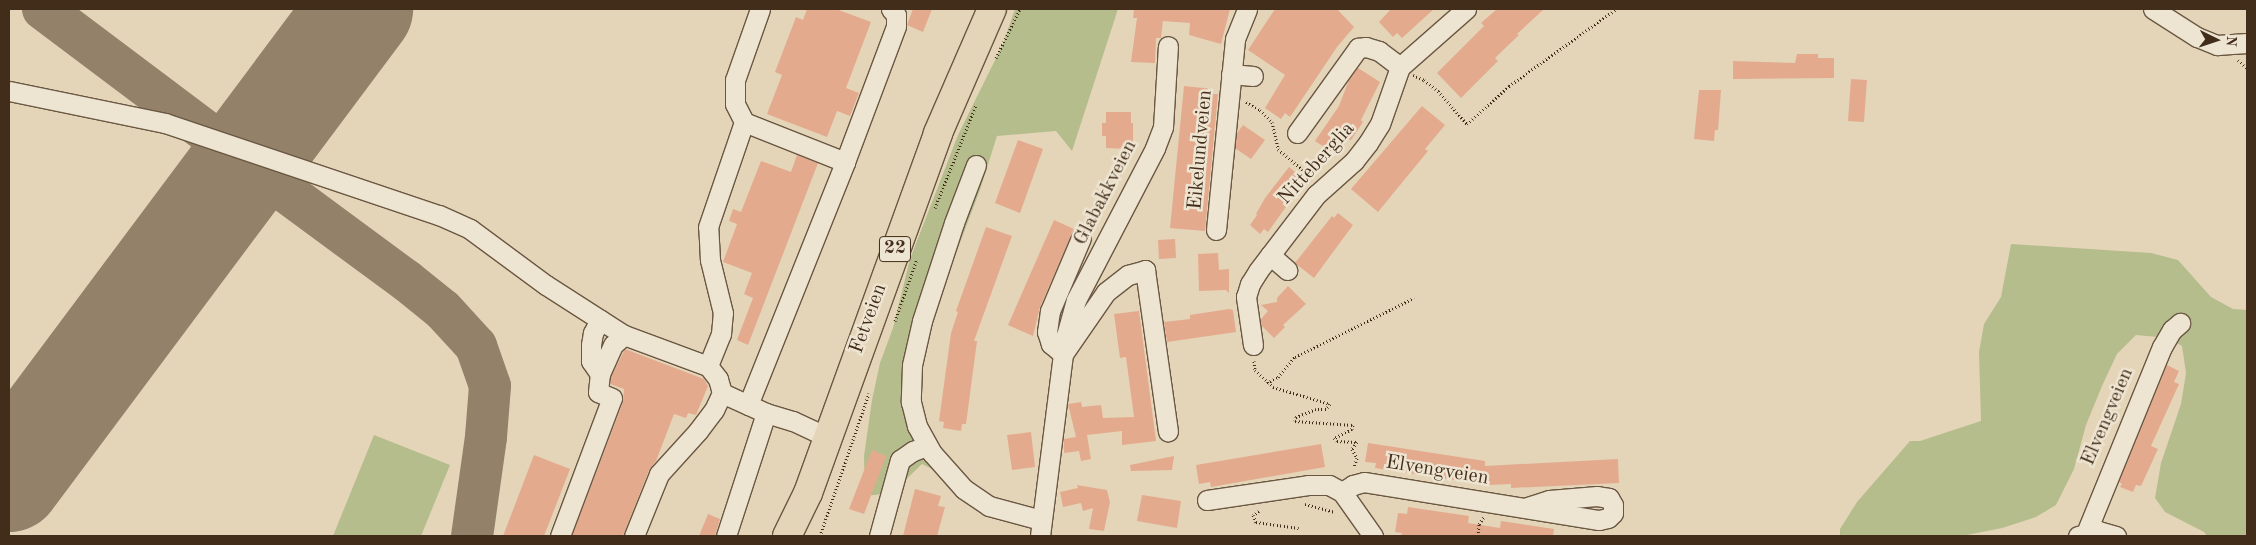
<!DOCTYPE html>
<style>
body{margin:0}
#map{position:relative;width:2256px;height:545px;overflow:hidden;background:#e4d5b8;font-family:"Old Standard TT",serif}
div>[style]{position:absolute}
.green>*{inset:0;background:#b6bd8d}
.taxiway>*{height:42px;margin:-21px;padding:0 21px;transform-origin:21px;border-radius:21px;background:#938169}
.runway>*{height:106px;margin:-53px;padding:0 53px;transform-origin:53px;border-radius:53px;background:#938169}
.building>*{inset:0;background:#e4aa8e}
.path>*{height:3px;margin-top:-1.5px;transform-origin:0;background:repeating-linear-gradient(90deg,#422d1a 0 1px,transparent 0 3.5px)}
.roads{filter:drop-shadow(1px 0 #6a5742) drop-shadow(-1px 0 #6a5742) drop-shadow(0 1px #6a5742) drop-shadow(0 -1px #6a5742)}
.minor>*{height:19px;margin:-9.5px;padding:0 9.5px;transform-origin:9.5px;border-radius:9.5px;background:#ede4d1}
.highway>*{height:28px;margin:-14px;padding:0 14px;transform-origin:14px;border-radius:14px;background:#e4d5b8}
span{translate:-50% -50%;white-space:nowrap;text-align:center;line-height:1.15;-webkit-text-stroke:5px #ede4d1;paint-order:stroke}
.shield-label span{padding:1px 4px;background:#ede4d1;border:1px solid;border-radius:4px;-webkit-text-stroke-width:0}
.shield-label{font-size:19px;color:#422d1a;font-weight:700}
.street-label{font-size:20px;color:#422d1a}
.frame{position:absolute;inset:0;border:10px solid #422d1a;pointer-events:none}
.north{position:absolute;left:2191px;top:15px;width:50px;height:50px;-webkit-text-stroke:4px #ede4d1;paint-order:stroke;rotate:94deg;font-size:14px;font-weight:700;line-height:20px;text-align:center;color:#422d1a}
.north::after{content:'';display:block;margin:auto;width:18px;height:22px;background:#422d1a;clip-path:polygon(50% 0,100% 100%,50% 72%,0 100%)}
</style>
<div id="map">
<div class="green">
<i style="clip-path:polygon(1015px 9px,1118px 9px,1072px 151px,1056px 131px,997px 136px,980px 190px,921px 346px,916px 440px,948px 477px,922px 464px,892px 493px,865px 496px,864px 456px,872px 400px,880px 363px,893px 328px,910px 259px,958px 135px,1003px 44px)"></i>
<i style="clip-path:polygon(2011px 244px,2151px 253px,2178px 260px,2211px 297px,2233px 309px,2247px 310px,2247px 536px,2207px 536px,2204px 532px,2165px 512px,2155px 498px,2161px 463px,2181px 404px,2186px 373px,2182px 346px,2168px 338px,2136px 335px,2117px 354px,2102px 386px,2086px 425px,2074px 469px,2056px 505px,2036px 517px,2002px 528px,1962px 536px,1840px 536px,1840px 529px,1857px 502px,1910px 441px,1920px 441px,1981px 421px,1979px 352px,1984px 324px,2001px 297px)"></i>
<i style="clip-path:polygon(374px 435px,450px 465px,421px 536px,333px 536px)"></i>
</div>
<div class="taxiway">
<i style="left:43px;top:9px;width:221px;rotate:36.9deg"></i>
<i style="left:220px;top:142px;width:18px;rotate:61deg"></i>
<i style="left:229px;top:158px;width:24px;rotate:88deg"></i>
<i style="left:230px;top:182px;width:19px;rotate:-28deg"></i>
<i style="left:247px;top:173px;width:16px;rotate:7deg"></i>
<i style="left:263px;top:175px;width:179px;rotate:36.4deg"></i>
<i style="left:407px;top:281px;width:46px;rotate:38.9deg"></i>
<i style="left:443px;top:310px;width:49px;rotate:47.5deg"></i>
<i style="left:476px;top:346px;width:42px;rotate:70.7deg"></i>
<i style="left:490px;top:386px;width:51px;rotate:94.5deg"></i>
<i style="left:486px;top:437px;width:100px;rotate:98deg"></i>
</div>
<div class="runway">
<i style="left:9px;top:479px;width:587px;rotate:-53.25deg"></i>
</div>
<div class="building">
<i style="clip-path:polygon(807px 9px,836px 9px,871px 22px,846px 88px,859px 93px,850px 116px,837px 111px,827px 137px,767px 114px,782px 75px,775px 72px,796px 17px,803px 20px)"></i>
<i style="clip-path:polygon(913px 9px,932px 9px,923px 32px,907px 25px)"></i>
<i style="clip-path:polygon(1134px 9px,1230px 9px,1221px 44px,1189px 35px,1190px 23px,1163px 21px,1161px 38px,1156px 38px,1155px 63px,1131px 62px,1137px 18px,1133px 18px)"></i>
<i style="clip-path:polygon(1275px 9px,1337px 9px,1354px 27px,1337px 47px,1290px 117px,1285px 113px,1281px 119px,1265px 108px,1285px 75px,1248px 50px)"></i>
<i style="clip-path:polygon(1391px 9px,1434px 9px,1402px 38px,1397px 33px,1393px 37px,1379px 22px)"></i>
<i style="clip-path:polygon(1497px 9px,1544px 9px,1517px 34px,1519px 35px,1495px 58px,1498px 61px,1461px 98px,1437px 73px,1484px 26px,1481px 23px)"></i>
<i style="clip-path:polygon(1797px 54px,1818px 54px,1818px 58px,1834px 58px,1834px 78px,1733px 79px,1733px 61px,1795px 63px)"></i>
<i style="clip-path:polygon(1358px 68px,1380px 82px,1361px 120px,1363px 122px,1351px 140px,1348px 139px,1340px 151px,1334px 147px,1332px 152px,1315px 141px,1339px 106px,1349px 80px)"></i>
<i style="clip-path:polygon(1851px 79px,1867px 80px,1864px 122px,1848px 121px)"></i>
<i style="clip-path:polygon(1184px 86px,1213px 89px,1213px 94px,1218px 94px,1205px 231px,1170px 228px)"></i>
<i style="clip-path:polygon(1699px 90px,1721px 90px,1718px 130px,1715px 130px,1714px 141px,1694px 139px)"></i>
<i style="clip-path:polygon(1422px 106px,1445px 125px,1425px 149px,1428px 151px,1378px 212px,1351px 189px)"></i>
<i style="clip-path:polygon(1106px 112px,1131px 112px,1131px 123px,1133px 123px,1133px 147px,1131px 149px,1106px 148px,1106px 136px,1102px 136px,1102px 123px,1106px 123px)"></i>
<i style="clip-path:polygon(1243px 125px,1265px 140px,1251px 159px,1235px 148px,1237px 133px)"></i>
<i style="clip-path:polygon(1018px 140px,1043px 149px,1020px 213px,995px 203px)"></i>
<i style="clip-path:polygon(797px 155px,818px 163px,748px 345px,737px 340px,753px 298px,744px 294px,752px 273px,723px 262px,737px 224px,729px 221px,733px 209px,741px 212px,761px 161px,791px 172px)"></i>
<i style="clip-path:polygon(1289px 167px,1305px 180px,1268px 232px,1264px 229px,1260px 234px,1250px 225px,1257px 215px,1256px 214px,1265px 198px)"></i>
<i style="clip-path:polygon(1338px 213px,1353px 225px,1314px 278px,1295px 263px,1332px 216px,1334px 218px)"></i>
<i style="clip-path:polygon(1054px 220px,1074px 229px,1040px 307px,1033px 336px,1008px 325px)"></i>
<i style="clip-path:polygon(986px 227px,1012px 236px,974px 341px,977px 341px,966px 424px,962px 424px,961px 431px,943px 428px,944px 422px,939px 421px,951px 333px,958px 312px,956px 311px)"></i>
<i style="clip-path:polygon(1175px 239px,1176px 258px,1159px 259px,1158px 240px)"></i>
<i style="clip-path:polygon(1218px 253px,1219px 270px,1229px 269px,1229px 293px,1226px 290px,1199px 291px,1198px 254px)"></i>
<i style="clip-path:polygon(1288px 286px,1306px 304px,1283px 325px,1285px 327px,1274px 338px,1261px 325px,1261px 319px,1268px 311px,1261px 305px,1277px 302px,1277px 298px)"></i>
<i style="clip-path:polygon(1229px 309px,1233px 310px,1236px 332px,1167px 342px,1164px 322px,1190px 319px,1190px 315px)"></i>
<i style="clip-path:polygon(1139px 311px,1156px 441px,1122px 445px,1122px 431px,1087px 435px,1091px 459px,1081px 461px,1079px 451px,1064px 453px,1064px 439px,1076px 437px,1068px 404px,1081px 402px,1082px 407px,1101px 405px,1103px 418px,1134px 417px,1126px 357px,1120px 358px,1114px 314px)"></i>
<i style="clip-path:polygon(625px 349px,704px 379px,708px 386px,696px 415px,688px 413px,686px 418px,674px 414px,656px 461px,649px 470px,623px 536px,572px 536px,623px 402px,624px 389px,610px 384px,611px 377px)"></i>
<i style="clip-path:polygon(2167px 365px,2179px 371px,2174px 382px,2179px 384px,2151px 446px,2158px 449px,2141px 486px,2136px 485px,2133px 492px,2120px 487px,2122px 484px,2119px 482px)"></i>
<i style="clip-path:polygon(1031px 432px,1035px 467px,1012px 470px,1007px 435px)"></i>
<i style="clip-path:polygon(1368px 443px,1485px 461px,1485px 466px,1618px 459px,1619px 483px,1511px 488px,1511px 484px,1489px 485px,1394px 471px,1375px 468px,1376px 463px,1365px 462px)"></i>
<i style="clip-path:polygon(1321px 444px,1325px 467px,1211px 487px,1210px 482px,1199px 484px,1196px 465px)"></i>
<i style="clip-path:polygon(872px 450px,886px 456px,864px 514px,849px 509px)"></i>
<i style="clip-path:polygon(534px 455px,570px 469px,544px 536px,503px 536px)"></i>
<i style="clip-path:polygon(1174px 456px,1172px 470px,1131px 471px,1130px 465px)"></i>
<i style="clip-path:polygon(1077px 485px,1107px 490px,1110px 502px,1104px 531px,1089px 529px,1093px 508px,1083px 511px,1081px 503px,1063px 507px,1060px 492px,1078px 488px)"></i>
<i style="clip-path:polygon(915px 489px,941px 496px,938px 506px,945px 507px,937px 536px,903px 536px)"></i>
<i style="clip-path:polygon(1142px 495px,1181px 501px,1177px 528px,1137px 521px)"></i>
<i style="clip-path:polygon(1408px 507px,1469px 516px,1468px 523px,1500px 528px,1501px 521px,1554px 529px,1553px 536px,1401px 535px,1402px 533px,1395px 532px,1398px 513px,1407px 514px)"></i>
<i style="clip-path:polygon(708px 514px,720px 519px,715px 536px,699px 536px)"></i>
</div>
<div class="path">
<i style="left:996px;top:58px;width:55px;rotate:-63.9deg"></i>
<i style="left:2238px;top:60px;width:12px;rotate:42deg"></i>
<i style="left:1413px;top:75px;width:12px;rotate:24deg"></i>
<i style="left:1424px;top:80px;width:18px;rotate:38deg"></i>
<i style="left:1438px;top:91px;width:44px;rotate:48.7deg"></i>
<i style="left:1467px;top:124px;width:57px;rotate:-42.1deg"></i>
<i style="left:1509px;top:86px;width:132px;rotate:-35.7deg"></i>
<i style="left:1246px;top:102px;width:16px;rotate:30deg"></i>
<i style="left:1260px;top:110px;width:17px;rotate:45deg"></i>
<i style="left:1272px;top:122px;width:28px;rotate:77deg"></i>
<i style="left:1278px;top:149px;width:45px;rotate:40.5deg"></i>
<i style="left:935px;top:208px;width:111px;rotate:-68.3deg"></i>
<i style="left:895px;top:321px;width:66px;rotate:-70.5deg"></i>
<i style="left:1254px;top:361px;width:9px;rotate:84deg"></i>
<i style="left:1255px;top:370px;width:25px;rotate:43deg"></i>
<i style="left:1273px;top:387px;width:59px;rotate:16.6deg"></i>
<i style="left:1330px;top:404px;width:6px;rotate:129deg"></i>
<i style="left:1326px;top:409px;width:10px;rotate:180deg"></i>
<i style="left:1316px;top:409px;width:22px;rotate:158deg"></i>
<i style="left:1296px;top:417px;width:4px;rotate:104deg"></i>
<i style="left:1295px;top:421px;width:58px;rotate:3.9deg"></i>
<i style="left:1353px;top:425px;width:4px;rotate:104deg"></i>
<i style="left:1352px;top:429px;width:20px;rotate:153deg"></i>
<i style="left:1334px;top:438px;width:4px;rotate:45deg"></i>
<i style="left:1337px;top:441px;width:20px;rotate:3deg"></i>
<i style="left:1357px;top:442px;width:9px;rotate:126deg"></i>
<i style="left:1352px;top:449px;width:10px;rotate:61deg"></i>
<i style="left:1357px;top:458px;width:9px;rotate:108deg"></i>
<i style="left:1267px;top:383px;width:13px;rotate:-29deg"></i>
<i style="left:1278px;top:377px;width:26px;rotate:-50deg"></i>
<i style="left:1295px;top:357px;width:133px;rotate:-26.4deg"></i>
<i style="left:1305px;top:504px;width:31px;rotate:15deg"></i>
<i style="left:1259px;top:511px;width:7px;rotate:146deg"></i>
<i style="left:1253px;top:515px;width:8px;rotate:67deg"></i>
<i style="left:1256px;top:522px;width:43px;rotate:7.9deg"></i>
<i style="left:820px;top:536px;width:151px;rotate:-71.1deg"></i>
<i style="left:1478px;top:536px;width:12px;rotate:-85deg"></i>
<i style="left:1479px;top:524px;width:9px;rotate:-54deg"></i>
</div>
<div class="roads">
<div class="minor">
<i style="left:760px;top:9px;width:75px;rotate:109.4deg"></i>
<i style="left:735px;top:80px;width:24px;rotate:90deg"></i>
<i style="left:735px;top:104px;width:20px;rotate:63deg"></i>
<i style="left:744px;top:122px;width:109px;rotate:21.6deg"></i>
<i style="left:2153px;top:9px;width:52px;rotate:32.5deg"></i>
<i style="left:2197px;top:37px;width:22px;rotate:22deg"></i>
<i style="left:2217px;top:45px;width:30px;rotate:-4deg"></i>
<i style="left:1231px;top:74px;width:22px;rotate:5deg"></i>
<i style="left:9px;top:91px;width:159px;rotate:11.6deg"></i>
<i style="left:165px;top:123px;width:289px;rotate:18.6deg"></i>
<i style="left:439px;top:215px;width:34px;rotate:24deg"></i>
<i style="left:470px;top:229px;width:94px;rotate:36.4deg"></i>
<i style="left:546px;top:285px;width:93px;rotate:32.7deg"></i>
<i style="left:624px;top:335px;width:90px;rotate:20.3deg"></i>
<i style="left:708px;top:366px;width:16px;rotate:52deg"></i>
<i style="left:718px;top:379px;width:15px;rotate:74deg"></i>
<i style="left:722px;top:393px;width:48px;rotate:24.4deg"></i>
<i style="left:766px;top:413px;width:129px;rotate:108deg"></i>
<i style="left:1297px;top:133px;width:105px;rotate:-54.3deg"></i>
<i style="left:1358px;top:48px;width:8px;rotate:-7deg"></i>
<i style="left:1366px;top:47px;width:14px;rotate:17deg"></i>
<i style="left:1379px;top:51px;width:26px;rotate:37deg"></i>
<i style="left:976px;top:165px;width:62px;rotate:110.8deg"></i>
<i style="left:954px;top:223px;width:103px;rotate:108.1deg"></i>
<i style="left:922px;top:321px;width:45px;rotate:102.8deg"></i>
<i style="left:912px;top:365px;width:37px;rotate:92deg"></i>
<i style="left:911px;top:402px;width:25px;rotate:76deg"></i>
<i style="left:917px;top:426px;width:31px;rotate:61deg"></i>
<i style="left:932px;top:453px;width:48px;rotate:48.4deg"></i>
<i style="left:964px;top:489px;width:30px;rotate:34deg"></i>
<i style="left:989px;top:506px;width:54px;rotate:15.1deg"></i>
<i style="left:1216px;top:230px;width:192px;rotate:-84.3deg"></i>
<i style="left:1235px;top:39px;width:32px;rotate:-68deg"></i>
<i style="left:1270px;top:255px;width:23px;rotate:41deg"></i>
<i style="left:1064px;top:343px;width:45px;rotate:-74.4deg"></i>
<i style="left:1076px;top:300px;width:171px;rotate:-62.5deg"></i>
<i style="left:1155px;top:148px;width:22px;rotate:-69deg"></i>
<i style="left:1163px;top:127px;width:81px;rotate:-86.5deg"></i>
<i style="left:1253px;top:345px;width:49px;rotate:-98.3deg"></i>
<i style="left:1246px;top:297px;width:14px;rotate:-73deg"></i>
<i style="left:1250px;top:284px;width:15px;rotate:-58deg"></i>
<i style="left:1258px;top:271px;width:96px;rotate:-52.7deg"></i>
<i style="left:1316px;top:195px;width:51px;rotate:-41.8deg"></i>
<i style="left:1354px;top:161px;width:23px;rotate:-52deg"></i>
<i style="left:1368px;top:143px;width:22px;rotate:-58deg"></i>
<i style="left:1380px;top:124px;width:60px;rotate:-70.7deg"></i>
<i style="left:1400px;top:67px;width:88px;rotate:-41.3deg"></i>
<i style="left:1063px;top:354px;width:16px;rotate:-140deg"></i>
<i style="left:1051px;top:344px;width:13px;rotate:-108deg"></i>
<i style="left:1047px;top:332px;width:21px;rotate:-82deg"></i>
<i style="left:1050px;top:311px;width:79px;rotate:-67deg"></i>
<i style="left:708px;top:366px;width:35px;rotate:-68deg"></i>
<i style="left:721px;top:334px;width:21px;rotate:-85deg"></i>
<i style="left:723px;top:313px;width:55px;rotate:-103.8deg"></i>
<i style="left:710px;top:260px;width:33px;rotate:-93deg"></i>
<i style="left:708px;top:227px;width:111px;rotate:-71.1deg"></i>
<i style="left:600px;top:374px;width:16px;rotate:-125deg"></i>
<i style="left:591px;top:361px;width:16px;rotate:-90deg"></i>
<i style="left:591px;top:345px;width:12px;rotate:-81deg"></i>
<i style="left:593px;top:333px;width:15px;rotate:-62deg"></i>
<i style="left:748px;top:405px;width:262px;rotate:-68.2deg"></i>
<i style="left:845px;top:162px;width:145px;rotate:-69.4deg"></i>
<i style="left:896px;top:26px;width:11px;rotate:-90deg"></i>
<i style="left:896px;top:15px;width:8px;rotate:-130deg"></i>
<i style="left:766px;top:413px;width:28px;rotate:17deg"></i>
<i style="left:793px;top:421px;width:38px;rotate:25deg"></i>
<i style="left:1342px;top:492px;width:13px;rotate:-32deg"></i>
<i style="left:1353px;top:485px;width:11px;rotate:-15deg"></i>
<i style="left:1364px;top:482px;width:238px;rotate:9.2deg"></i>
<i style="left:1599px;top:520px;width:9px;rotate:-13deg"></i>
<i style="left:1608px;top:518px;width:7px;rotate:-45deg"></i>
<i style="left:1613px;top:513px;width:8px;rotate:-90deg"></i>
<i style="left:1613px;top:505px;width:8px;rotate:-120deg"></i>
<i style="left:1609px;top:498px;width:12px;rotate:-171deg"></i>
<i style="left:1597px;top:496px;width:48px;rotate:175.2deg"></i>
<i style="left:1549px;top:500px;width:22px;rotate:162deg"></i>
<i style="left:1207px;top:500px;width:102px;rotate:-8.4deg"></i>
<i style="left:1308px;top:485px;width:21px"></i>
<i style="left:1329px;top:485px;width:15px;rotate:28deg"></i>
<i style="left:1342px;top:492px;width:54px;rotate:54.8deg"></i>
<i style="left:2086px;top:533px;width:201px;rotate:-67.8deg"></i>
<i style="left:2162px;top:347px;width:20px;rotate:-60deg"></i>
<i style="left:2172px;top:330px;width:11px;rotate:-41deg"></i>
<i style="left:560px;top:536px;width:147px;rotate:-69.4deg"></i>
<i style="left:612px;top:398px;width:15px;rotate:-157deg"></i>
<i style="left:598px;top:392px;width:18px;rotate:-84deg"></i>
<i style="left:600px;top:374px;width:32px;rotate:-66deg"></i>
<i style="left:613px;top:345px;width:15px;rotate:-42deg"></i>
<i style="left:634px;top:536px;width:67px;rotate:-68deg"></i>
<i style="left:659px;top:474px;width:58px;rotate:-47.8deg"></i>
<i style="left:698px;top:431px;width:26px;rotate:-53deg"></i>
<i style="left:714px;top:410px;width:19px;rotate:-65deg"></i>
<i style="left:879px;top:536px;width:79px;rotate:-74.6deg"></i>
<i style="left:900px;top:460px;width:16px;rotate:-35deg"></i>
<i style="left:913px;top:451px;width:15px;rotate:-20deg"></i>
<i style="left:1040px;top:536px;width:183px;rotate:-82.8deg"></i>
<i style="left:1063px;top:354px;width:75px;rotate:-55.3deg"></i>
<i style="left:1106px;top:292px;width:28px;rotate:-38deg"></i>
<i style="left:1128px;top:275px;width:18px;rotate:-16deg"></i>
<i style="left:1145px;top:270px;width:163px;rotate:81.9deg"></i>
<i style="left:2078px;top:536px;width:21px;rotate:-14deg"></i>
<i style="left:2098px;top:531px;width:19px;rotate:16deg"></i>
</div>
<div class="highway">
<i style="left:787px;top:536px;width:48px;rotate:-64deg"></i>
<i style="left:808px;top:493px;width:383px;rotate:-70.1deg"></i>
<i style="left:938px;top:133px;width:135px;rotate:-66.5deg"></i>
</div>
</div>
<div class="shield-label">
<span style="left:895px;top:249px">22</span>
</div>
<div class="street-label">
<span style="left:1201px;top:150px;rotate:-85deg">Eikelundveien</span>
<span style="left:1317px;top:164px;rotate:-48deg">Nitteberglia</span>
<span style="left:1106px;top:193px;rotate:-63deg">Glabakkveien</span>
<span style="left:869px;top:319px;rotate:-70deg">Fetveien</span>
<span style="left:2108px;top:417px;rotate:-67deg">Elvengveien</span>
<span style="left:1437px;top:471px;rotate:9deg">Elvengveien</span>
</div>
<div class="frame"></div>
<div class="north">N</div>
</div>
